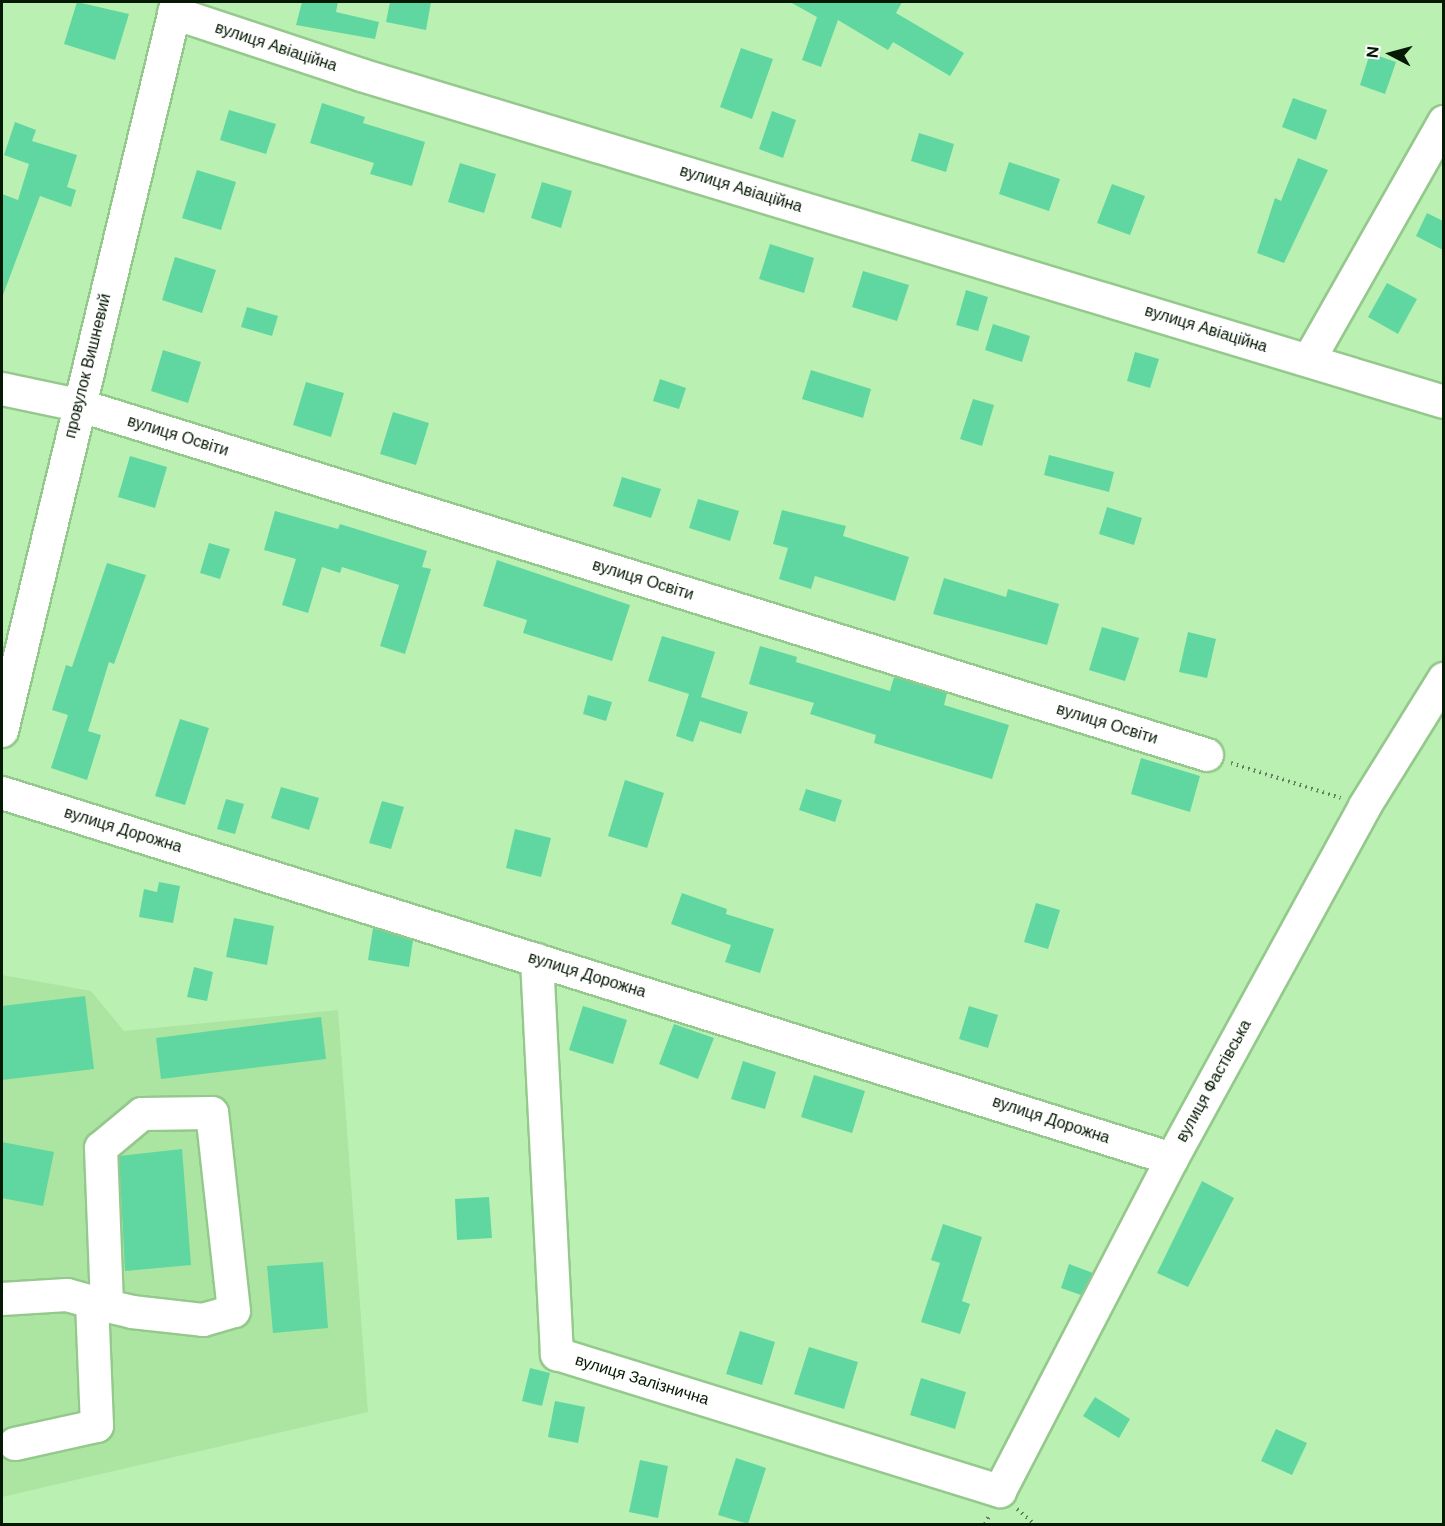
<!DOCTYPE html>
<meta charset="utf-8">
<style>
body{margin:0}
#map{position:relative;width:1445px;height:1526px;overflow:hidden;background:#bbf0b3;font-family:"DM Sans",sans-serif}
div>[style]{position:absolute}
.built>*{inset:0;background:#abe5a1}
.building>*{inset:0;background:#60d7a0}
.path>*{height:4px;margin-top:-2px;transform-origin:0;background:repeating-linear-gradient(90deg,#5e8159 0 1.5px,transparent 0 6px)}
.roads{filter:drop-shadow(2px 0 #95c88c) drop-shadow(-2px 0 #95c88c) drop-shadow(0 2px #95c88c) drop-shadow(0 -2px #95c88c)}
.minor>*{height:32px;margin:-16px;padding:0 16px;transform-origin:16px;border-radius:16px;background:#fff}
span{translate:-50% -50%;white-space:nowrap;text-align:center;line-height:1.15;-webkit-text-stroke:4.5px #fff;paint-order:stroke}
.street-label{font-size:16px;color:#061904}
.frame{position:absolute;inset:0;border:3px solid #061904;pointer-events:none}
.north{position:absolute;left:1361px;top:24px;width:60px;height:60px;-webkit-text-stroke:4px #fff;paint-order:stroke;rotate:276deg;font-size:16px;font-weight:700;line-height:24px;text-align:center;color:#061904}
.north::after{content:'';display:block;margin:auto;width:21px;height:27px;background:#061904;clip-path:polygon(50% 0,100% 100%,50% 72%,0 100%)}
</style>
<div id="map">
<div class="built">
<i style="clip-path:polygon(2px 975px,91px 991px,124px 1031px,338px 1010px,368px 1412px,2px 1497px)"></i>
</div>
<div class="building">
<i style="clip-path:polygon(77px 2px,129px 14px,115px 60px,64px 44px)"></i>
<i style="clip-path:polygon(302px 2px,338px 2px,336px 12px,379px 22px,375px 39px,296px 25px)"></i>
<i style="clip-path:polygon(390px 2px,431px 2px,426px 30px,386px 22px)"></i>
<i style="clip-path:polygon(790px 2px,902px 2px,896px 13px,964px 53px,950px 76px,893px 42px,888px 50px,838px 20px,821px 67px,802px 60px,817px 17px)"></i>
<i style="clip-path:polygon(741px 48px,773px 59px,752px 119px,720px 107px)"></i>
<i style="clip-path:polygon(1370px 53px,1396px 62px,1385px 94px,1360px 85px)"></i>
<i style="clip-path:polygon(1293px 98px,1327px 110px,1316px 140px,1282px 127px)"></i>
<i style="clip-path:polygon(322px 103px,365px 117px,363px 123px,425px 142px,412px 186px,370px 174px,374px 163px,310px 143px)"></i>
<i style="clip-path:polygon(229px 110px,276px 124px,266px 154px,220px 140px)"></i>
<i style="clip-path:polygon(772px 111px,796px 120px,783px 158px,759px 149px)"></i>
<i style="clip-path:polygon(15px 122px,36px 130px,32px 141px,77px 155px,67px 187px,76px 190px,71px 207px,40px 196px,3px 295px,2px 194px,18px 200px,29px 164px,4px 155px)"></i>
<i style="clip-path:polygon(919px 133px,954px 144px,946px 172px,911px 161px)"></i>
<i style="clip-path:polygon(1298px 158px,1328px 170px,1284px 263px,1257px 253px,1275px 198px,1281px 201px)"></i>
<i style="clip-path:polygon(1009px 162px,1060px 179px,1049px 211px,999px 194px)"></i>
<i style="clip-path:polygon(460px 163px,496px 174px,484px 213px,448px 202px)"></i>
<i style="clip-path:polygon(197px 170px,236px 182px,221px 230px,182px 218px)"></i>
<i style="clip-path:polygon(542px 182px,572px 191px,561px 228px,531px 218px)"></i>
<i style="clip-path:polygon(1112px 184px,1145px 196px,1130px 235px,1097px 223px)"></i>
<i style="clip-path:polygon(1427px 213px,1443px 221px,1443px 250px,1416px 236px)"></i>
<i style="clip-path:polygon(770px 244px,814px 258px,804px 293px,759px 279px)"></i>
<i style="clip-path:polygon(175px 257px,216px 270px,202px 313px,162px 300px)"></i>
<i style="clip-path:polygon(863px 271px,909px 285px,897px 321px,852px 307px)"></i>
<i style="clip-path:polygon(1387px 283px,1417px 299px,1398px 334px,1368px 317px)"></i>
<i style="clip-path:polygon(966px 290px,988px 297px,978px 331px,956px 325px)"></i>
<i style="clip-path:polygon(247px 307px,278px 316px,272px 336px,241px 327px)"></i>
<i style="clip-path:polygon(993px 324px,1030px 336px,1022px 362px,985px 350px)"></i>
<i style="clip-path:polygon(163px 350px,201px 362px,188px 403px,151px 391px)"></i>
<i style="clip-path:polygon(1135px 352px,1159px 359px,1150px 388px,1127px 381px)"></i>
<i style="clip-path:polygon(811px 370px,871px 389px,863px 418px,802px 399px)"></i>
<i style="clip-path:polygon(660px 379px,686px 388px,679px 409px,653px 401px)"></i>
<i style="clip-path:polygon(306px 382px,344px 393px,331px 437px,293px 425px)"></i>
<i style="clip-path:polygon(973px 399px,994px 405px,982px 446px,960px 439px)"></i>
<i style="clip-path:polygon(393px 412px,429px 423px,416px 465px,380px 454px)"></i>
<i style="clip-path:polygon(1049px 455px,1114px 472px,1109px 492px,1044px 475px)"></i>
<i style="clip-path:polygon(130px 456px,167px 467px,155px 508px,118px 497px)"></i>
<i style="clip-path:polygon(622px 477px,661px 489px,651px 518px,613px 506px)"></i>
<i style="clip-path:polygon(698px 499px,739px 511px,730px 541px,689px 528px)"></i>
<i style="clip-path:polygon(1107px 507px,1142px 518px,1134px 545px,1099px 534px)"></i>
<i style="clip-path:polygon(782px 510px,846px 526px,843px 536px,909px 557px,895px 601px,815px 576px,811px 589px,779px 579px,788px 548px,773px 544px)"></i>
<i style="clip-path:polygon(275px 511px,338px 529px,340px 524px,427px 551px,422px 567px,431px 569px,405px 654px,380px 646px,399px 585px,342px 567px,340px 573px,322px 567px,308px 613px,282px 605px,296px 559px,264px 550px)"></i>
<i style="clip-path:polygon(209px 543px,230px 549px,220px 579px,200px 573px)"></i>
<i style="clip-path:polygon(497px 560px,630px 605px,612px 661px,523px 633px,527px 620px,483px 606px)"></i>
<i style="clip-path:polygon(107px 563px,146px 575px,114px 664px,109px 662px,88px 731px,101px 735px,87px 780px,51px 768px,68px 715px,52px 710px,66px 665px,72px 667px)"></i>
<i style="clip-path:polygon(944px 578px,1006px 597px,1008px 589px,1059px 604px,1047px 645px,933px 614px)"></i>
<i style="clip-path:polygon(1102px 627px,1139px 638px,1125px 681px,1089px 670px)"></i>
<i style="clip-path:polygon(1188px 632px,1216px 639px,1207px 678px,1179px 672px)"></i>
<i style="clip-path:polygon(662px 636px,715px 652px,701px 697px,748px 712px,741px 734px,700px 721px,693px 742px,676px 736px,689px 694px,648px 681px)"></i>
<i style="clip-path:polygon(760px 646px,797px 657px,796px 662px,890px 691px,894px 677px,947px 693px,944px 705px,1009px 725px,992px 779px,874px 743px,876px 735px,810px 714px,814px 703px,749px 684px)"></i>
<i style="clip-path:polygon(588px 695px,612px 702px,606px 721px,583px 714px)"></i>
<i style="clip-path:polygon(180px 719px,209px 728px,185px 805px,155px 796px)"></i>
<i style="clip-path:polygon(1141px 758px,1200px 776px,1190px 812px,1131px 794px)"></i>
<i style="clip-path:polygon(625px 780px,664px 793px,647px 848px,608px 836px)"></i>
<i style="clip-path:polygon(281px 787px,319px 798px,309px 830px,271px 818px)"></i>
<i style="clip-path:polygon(806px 789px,842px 800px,835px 822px,799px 810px)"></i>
<i style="clip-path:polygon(226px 799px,244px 804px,235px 834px,217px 829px)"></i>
<i style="clip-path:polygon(382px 801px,404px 807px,391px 849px,369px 843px)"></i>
<i style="clip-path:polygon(515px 829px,551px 838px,541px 877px,506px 868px)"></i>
<i style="clip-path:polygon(159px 882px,180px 886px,173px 923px,139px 917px,144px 889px,157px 892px)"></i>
<i style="clip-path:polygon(682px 893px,727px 909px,726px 914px,774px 929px,760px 973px,725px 962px,731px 945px,671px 924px)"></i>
<i style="clip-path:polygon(1036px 903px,1060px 910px,1048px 949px,1024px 942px)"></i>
<i style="clip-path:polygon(234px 918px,274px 926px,267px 965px,226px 957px)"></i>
<i style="clip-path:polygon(373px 928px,413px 940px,409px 967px,368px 960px)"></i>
<i style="clip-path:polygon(194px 967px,213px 972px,207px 1001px,187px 997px)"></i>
<i style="clip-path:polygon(85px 996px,94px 1069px,2px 1080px,2px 1006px)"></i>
<i style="clip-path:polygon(583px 1006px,627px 1020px,613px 1064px,569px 1050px)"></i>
<i style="clip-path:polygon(969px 1006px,998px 1015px,988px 1048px,959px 1039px)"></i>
<i style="clip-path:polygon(321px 1017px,326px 1059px,161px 1079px,156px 1038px)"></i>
<i style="clip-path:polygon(674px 1024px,714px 1038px,698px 1079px,659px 1064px)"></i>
<i style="clip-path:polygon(743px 1061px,776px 1072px,765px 1109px,731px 1099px)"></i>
<i style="clip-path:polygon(814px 1075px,865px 1091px,852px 1133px,801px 1117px)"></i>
<i style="clip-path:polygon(2px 1142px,54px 1152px,43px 1206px,2px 1198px)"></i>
<i style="clip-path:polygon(182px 1149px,191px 1265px,125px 1271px,119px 1156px)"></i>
<i style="clip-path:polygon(1202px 1181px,1234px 1198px,1188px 1287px,1157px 1273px)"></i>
<i style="clip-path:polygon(489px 1197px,492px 1238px,457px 1240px,455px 1199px)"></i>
<i style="clip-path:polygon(943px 1224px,982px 1237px,962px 1301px,970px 1304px,960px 1334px,921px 1322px,940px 1263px,931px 1260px)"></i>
<i style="clip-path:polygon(323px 1262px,328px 1328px,273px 1333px,267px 1266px)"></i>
<i style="clip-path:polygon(1069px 1264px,1093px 1273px,1081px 1295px,1061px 1288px)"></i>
<i style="clip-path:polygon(740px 1331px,775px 1342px,762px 1385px,726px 1374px)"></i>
<i style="clip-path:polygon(809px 1347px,858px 1362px,844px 1409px,794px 1394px)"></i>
<i style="clip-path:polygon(530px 1368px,550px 1373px,542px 1406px,522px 1401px)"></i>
<i style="clip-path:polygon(921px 1378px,966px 1392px,955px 1429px,910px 1415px)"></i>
<i style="clip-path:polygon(1095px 1397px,1130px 1419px,1119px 1438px,1083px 1416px)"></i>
<i style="clip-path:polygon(555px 1401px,585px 1407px,578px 1443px,548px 1437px)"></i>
<i style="clip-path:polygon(1276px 1429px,1307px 1443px,1292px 1475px,1261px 1461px)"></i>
<i style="clip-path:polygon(736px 1458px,766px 1468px,748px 1524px,718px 1515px)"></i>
<i style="clip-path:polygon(640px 1460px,668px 1466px,658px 1518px,629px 1512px)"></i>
</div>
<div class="path">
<i style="left:1231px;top:763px;width:115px;rotate:17.7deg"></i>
<i style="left:1017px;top:1509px;width:23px;rotate:41deg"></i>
<i style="left:985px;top:1524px;width:11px;rotate:-63deg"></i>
</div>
<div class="roads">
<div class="minor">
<i style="left:174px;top:13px;width:197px;rotate:18.3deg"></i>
<i style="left:361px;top:75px;width:1131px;rotate:16.8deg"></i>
<i style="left:1309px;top:360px;width:274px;rotate:-60.4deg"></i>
<i style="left:2px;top:389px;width:78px;rotate:11.9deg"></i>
<i style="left:78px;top:405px;width:1182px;rotate:17.22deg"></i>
<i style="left:2px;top:731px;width:750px;rotate:-76.5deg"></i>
<i style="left:2px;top:793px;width:1226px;rotate:17.37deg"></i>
<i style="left:537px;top:960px;width:395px;rotate:87.1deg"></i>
<i style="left:557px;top:1354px;width:464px;rotate:17.2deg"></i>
<i style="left:1000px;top:1491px;width:374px;rotate:-62.6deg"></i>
<i style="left:1172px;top:1159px;width:402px;rotate:-61.3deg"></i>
<i style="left:1365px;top:806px;width:150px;rotate:-58.1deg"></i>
<i style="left:2px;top:1299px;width:65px;rotate:-3.5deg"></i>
<i style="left:67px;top:1295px;width:41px;rotate:15.4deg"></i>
<i style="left:107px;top:1306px;width:26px;rotate:13deg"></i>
<i style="left:132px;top:1312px;width:71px;rotate:6.4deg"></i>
<i style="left:203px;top:1320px;width:32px;rotate:-16deg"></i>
<i style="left:234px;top:1311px;width:199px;rotate:-96.3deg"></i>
<i style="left:212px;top:1113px;width:70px;rotate:179.2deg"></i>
<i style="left:142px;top:1114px;width:53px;rotate:140.3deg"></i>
<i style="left:101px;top:1148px;width:158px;rotate:87.8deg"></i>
<i style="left:15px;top:1444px;width:84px;rotate:-12.4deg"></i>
<i style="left:97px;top:1426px;width:125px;rotate:-92.3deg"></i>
</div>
</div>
<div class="street-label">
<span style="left:276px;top:47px;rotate:18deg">вулиця Авіаційна</span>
<span style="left:741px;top:189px;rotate:17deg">вулиця Авіаційна</span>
<span style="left:1206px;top:329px;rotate:17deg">вулиця Авіаційна</span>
<span style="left:88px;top:366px;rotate:-76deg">провулок Вишневий</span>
<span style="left:178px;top:436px;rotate:17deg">вулиця Освіти</span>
<span style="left:643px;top:580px;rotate:17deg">вулиця Освіти</span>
<span style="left:1107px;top:724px;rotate:17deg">вулиця Освіти</span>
<span style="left:123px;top:830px;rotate:17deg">вулиця Дорожна</span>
<span style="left:587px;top:975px;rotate:17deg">вулиця Дорожна</span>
<span style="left:1214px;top:1081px;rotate:-61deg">вулиця Фастівська</span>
<span style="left:1051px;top:1120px;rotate:18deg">вулиця Дорожна</span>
<span style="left:642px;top:1380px;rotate:17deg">вулиця Залізнична</span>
</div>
<div class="frame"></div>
<div class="north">N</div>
</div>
